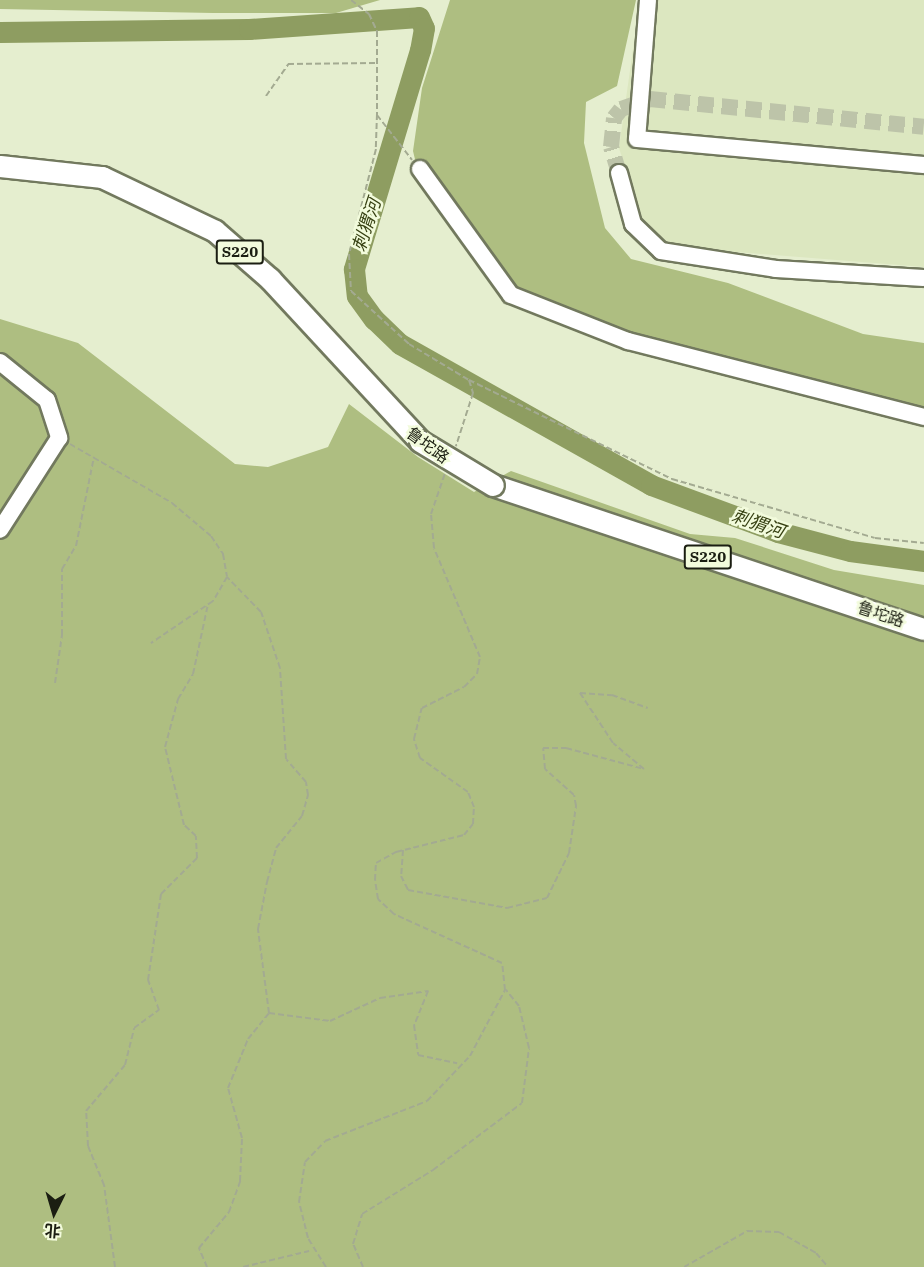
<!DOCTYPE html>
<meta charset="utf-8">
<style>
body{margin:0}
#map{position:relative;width:924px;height:1267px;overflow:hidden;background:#e5eecf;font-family:"IBM Plex Serif","Noto Sans SC",serif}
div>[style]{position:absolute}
.built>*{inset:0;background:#dce7c0}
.forest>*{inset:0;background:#aebe81}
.river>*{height:21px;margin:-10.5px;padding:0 10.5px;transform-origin:10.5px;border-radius:10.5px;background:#8e9d61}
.minor-tunnel>*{height:16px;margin-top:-8px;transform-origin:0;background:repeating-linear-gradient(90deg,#bdc4a9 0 16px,transparent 0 24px)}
.path>*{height:2px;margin-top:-1px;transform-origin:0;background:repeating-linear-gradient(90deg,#a3aa91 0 6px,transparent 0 9px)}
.roads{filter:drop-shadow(2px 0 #72795e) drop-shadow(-2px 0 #72795e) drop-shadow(0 2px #72795e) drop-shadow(0 -2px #72795e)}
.minor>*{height:16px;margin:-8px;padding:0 8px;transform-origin:8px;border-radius:8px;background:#fff}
.major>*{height:21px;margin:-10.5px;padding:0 10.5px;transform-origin:10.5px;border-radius:10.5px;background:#fff}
.bridges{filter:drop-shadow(2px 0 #72795e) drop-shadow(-2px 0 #72795e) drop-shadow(0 2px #72795e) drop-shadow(0 -2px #72795e)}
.major-bridge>*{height:21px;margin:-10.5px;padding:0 10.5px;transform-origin:10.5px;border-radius:10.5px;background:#fff}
span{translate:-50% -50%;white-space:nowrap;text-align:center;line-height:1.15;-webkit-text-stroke:5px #f2fbdc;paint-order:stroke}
.shield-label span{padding:2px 4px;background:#f2fbdc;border:2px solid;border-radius:4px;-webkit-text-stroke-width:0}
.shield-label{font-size:15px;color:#1b1e12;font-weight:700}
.street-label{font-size:16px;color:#1b1e12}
.water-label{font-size:18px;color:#374113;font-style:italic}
.north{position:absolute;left:24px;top:1183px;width:60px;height:60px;-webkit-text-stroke:4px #f2fbdc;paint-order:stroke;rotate:185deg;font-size:16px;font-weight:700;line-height:24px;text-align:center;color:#1b1e12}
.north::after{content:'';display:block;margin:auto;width:21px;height:27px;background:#1b1e12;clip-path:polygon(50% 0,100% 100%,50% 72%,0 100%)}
</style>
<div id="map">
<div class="built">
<i style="clip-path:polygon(640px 0,924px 0,924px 267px,650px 245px,619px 148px)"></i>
</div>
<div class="forest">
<i style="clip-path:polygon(0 0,380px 0,336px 13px,213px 13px,0 9px)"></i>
<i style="clip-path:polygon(450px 0,636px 0,617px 86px,586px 102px,584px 143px,605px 228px,631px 259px,728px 283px,863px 334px,924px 343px,924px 406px,897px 405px,635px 343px,536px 301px,501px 278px,418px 172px,413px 151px,422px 88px)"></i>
<i style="clip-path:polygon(0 319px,78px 343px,235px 464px,268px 467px,328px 447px,349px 404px,418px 457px,474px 492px,511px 471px,690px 534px,735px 538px,834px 570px,924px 585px,924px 1267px,0 1267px)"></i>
</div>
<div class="river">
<i style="left:0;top:32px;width:249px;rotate:-0.7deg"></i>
<i style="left:249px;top:29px;width:170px;rotate:-4deg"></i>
<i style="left:419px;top:17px;width:12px;rotate:66deg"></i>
<i style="left:424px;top:28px;width:22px;rotate:100deg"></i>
<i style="left:420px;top:50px;width:229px;rotate:106.8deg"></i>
<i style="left:354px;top:269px;width:27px;rotate:84deg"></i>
<i style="left:357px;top:296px;width:29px;rotate:54deg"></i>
<i style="left:374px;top:319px;width:36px;rotate:44deg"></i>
<i style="left:400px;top:344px;width:288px;rotate:29.3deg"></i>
<i style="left:651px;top:485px;width:135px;rotate:20.3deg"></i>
<i style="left:778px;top:532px;width:74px;rotate:14.8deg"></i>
<i style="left:850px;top:551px;width:75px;rotate:7.7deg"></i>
</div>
<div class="minor-tunnel">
<i style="left:619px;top:173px;width:27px;rotate:-107deg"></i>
<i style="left:611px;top:147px;width:29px;rotate:-84deg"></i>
<i style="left:614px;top:118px;width:11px;rotate:-52deg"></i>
<i style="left:621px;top:109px;width:31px;rotate:-19deg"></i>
<i style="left:650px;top:99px;width:275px;rotate:5.8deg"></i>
</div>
<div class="path">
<i style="left:351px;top:0;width:23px;rotate:38deg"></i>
<i style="left:369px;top:14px;width:19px;rotate:65deg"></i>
<i style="left:377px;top:31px;width:83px;rotate:90deg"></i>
<i style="left:377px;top:114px;width:35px;rotate:92deg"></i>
<i style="left:376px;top:149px;width:108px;rotate:104.4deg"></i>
<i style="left:349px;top:254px;width:37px;rotate:87deg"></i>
<i style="left:351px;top:291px;width:79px;rotate:42.4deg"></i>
<i style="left:409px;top:344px;width:70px;rotate:31deg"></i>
<i style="left:469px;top:380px;width:14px;rotate:73deg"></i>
<i style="left:473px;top:393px;width:56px;rotate:107.8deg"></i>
<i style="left:266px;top:96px;width:39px;rotate:-55deg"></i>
<i style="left:288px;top:64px;width:87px;rotate:-0.7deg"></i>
<i style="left:377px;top:115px;width:57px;rotate:52.1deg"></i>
<i style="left:469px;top:380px;width:226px;rotate:26deg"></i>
<i style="left:672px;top:479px;width:211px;rotate:16.2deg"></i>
<i style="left:875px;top:538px;width:49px;rotate:5.8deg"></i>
<i style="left:70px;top:444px;width:118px;rotate:30deg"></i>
<i style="left:172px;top:503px;width:51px;rotate:40.2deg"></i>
<i style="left:211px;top:536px;width:22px;rotate:56deg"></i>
<i style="left:223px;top:554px;width:23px;rotate:80deg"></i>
<i style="left:227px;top:577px;width:28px;rotate:120deg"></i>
<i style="left:213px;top:601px;width:75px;rotate:145.9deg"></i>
<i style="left:55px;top:683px;width:49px;rotate:-81.7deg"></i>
<i style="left:62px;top:635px;width:66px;rotate:-90deg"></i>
<i style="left:62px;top:569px;width:27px;rotate:-59deg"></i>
<i style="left:76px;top:546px;width:91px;rotate:-78.6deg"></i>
<i style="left:403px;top:850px;width:26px;rotate:94deg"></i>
<i style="left:401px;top:876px;width:16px;rotate:63deg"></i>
<i style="left:408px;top:890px;width:101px;rotate:10.3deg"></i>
<i style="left:507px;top:908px;width:41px;rotate:-14deg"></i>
<i style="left:547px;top:898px;width:50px;rotate:-63.9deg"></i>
<i style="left:569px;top:853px;width:48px;rotate:-81.5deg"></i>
<i style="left:576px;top:806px;width:11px;rotate:-100deg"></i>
<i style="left:574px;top:795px;width:39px;rotate:-138deg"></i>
<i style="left:545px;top:769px;width:21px;rotate:-95deg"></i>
<i style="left:543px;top:748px;width:23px"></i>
<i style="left:566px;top:748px;width:81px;rotate:15.1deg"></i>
<i style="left:644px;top:769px;width:40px;rotate:-140deg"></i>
<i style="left:613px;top:743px;width:60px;rotate:-123.4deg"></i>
<i style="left:580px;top:693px;width:32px;rotate:4deg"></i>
<i style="left:612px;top:695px;width:38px;rotate:20deg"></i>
<i style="left:269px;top:1013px;width:62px;rotate:7.5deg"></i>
<i style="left:330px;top:1021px;width:55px;rotate:-24.7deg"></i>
<i style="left:380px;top:998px;width:49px;rotate:-8.3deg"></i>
<i style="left:428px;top:991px;width:37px;rotate:112deg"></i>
<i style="left:414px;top:1025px;width:30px;rotate:82deg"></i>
<i style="left:418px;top:1055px;width:40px;rotate:12deg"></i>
<i style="left:115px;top:1267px;width:83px;rotate:-97.6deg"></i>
<i style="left:104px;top:1185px;width:42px;rotate:-112.3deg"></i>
<i style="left:88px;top:1146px;width:35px;rotate:-93deg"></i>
<i style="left:86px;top:1111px;width:60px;rotate:-49.7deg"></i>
<i style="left:125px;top:1065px;width:38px;rotate:-76deg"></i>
<i style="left:134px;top:1028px;width:31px;rotate:-36deg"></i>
<i style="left:159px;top:1010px;width:32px;rotate:-110deg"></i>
<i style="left:148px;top:980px;width:87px;rotate:-81.4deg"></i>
<i style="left:161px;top:894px;width:51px;rotate:-45deg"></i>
<i style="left:197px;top:858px;width:22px;rotate:-93deg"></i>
<i style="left:196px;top:836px;width:16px;rotate:-137deg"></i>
<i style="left:184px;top:825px;width:80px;rotate:-103.7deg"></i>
<i style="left:165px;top:747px;width:50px;rotate:-74.8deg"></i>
<i style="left:178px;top:699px;width:29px;rotate:-59deg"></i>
<i style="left:193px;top:674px;width:72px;rotate:-77.9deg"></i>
<i style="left:207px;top:1267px;width:21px;rotate:-113deg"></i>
<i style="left:199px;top:1248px;width:47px;rotate:-50.2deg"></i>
<i style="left:229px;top:1212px;width:33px;rotate:-70deg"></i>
<i style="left:240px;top:1181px;width:43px;rotate:-87.3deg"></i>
<i style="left:242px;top:1138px;width:52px;rotate:-105.6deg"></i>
<i style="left:228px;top:1088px;width:53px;rotate:-67.8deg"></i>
<i style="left:248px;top:1039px;width:33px;rotate:-51deg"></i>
<i style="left:269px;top:1013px;width:85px;rotate:-97.5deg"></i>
<i style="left:258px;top:929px;width:48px;rotate:-79.2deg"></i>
<i style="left:267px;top:882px;width:35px;rotate:-75deg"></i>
<i style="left:276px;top:848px;width:41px;rotate:-50.9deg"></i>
<i style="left:302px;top:816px;width:22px;rotate:-74deg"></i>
<i style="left:308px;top:795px;width:13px;rotate:-99deg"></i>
<i style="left:306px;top:782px;width:30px;rotate:-131deg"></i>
<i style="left:286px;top:759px;width:91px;rotate:-93.8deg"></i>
<i style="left:280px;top:668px;width:59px;rotate:-108.7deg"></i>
<i style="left:261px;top:612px;width:49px;rotate:-134.2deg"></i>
<i style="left:243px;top:1267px;width:68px;rotate:-13.6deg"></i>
<i style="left:326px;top:1267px;width:34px;rotate:-122deg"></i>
<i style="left:308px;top:1238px;width:37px;rotate:-104deg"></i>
<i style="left:299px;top:1202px;width:40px;rotate:-81.5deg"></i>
<i style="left:305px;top:1162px;width:29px;rotate:-46deg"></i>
<i style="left:325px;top:1141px;width:110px;rotate:-21.4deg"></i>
<i style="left:427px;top:1101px;width:62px;rotate:-46.3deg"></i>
<i style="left:470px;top:1056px;width:75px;rotate:-62.1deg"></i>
<i style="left:505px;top:990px;width:27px;rotate:-96deg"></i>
<i style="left:502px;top:963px;width:119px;rotate:-155.6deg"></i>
<i style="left:394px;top:914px;width:22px;rotate:-137deg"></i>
<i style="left:378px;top:899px;width:19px;rotate:-99deg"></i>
<i style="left:375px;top:880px;width:17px;rotate:-87deg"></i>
<i style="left:376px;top:863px;width:23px;rotate:-29deg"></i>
<i style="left:396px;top:852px;width:70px;rotate:-14deg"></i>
<i style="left:464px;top:835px;width:14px;rotate:-51deg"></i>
<i style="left:473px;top:824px;width:17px;rotate:-87deg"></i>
<i style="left:474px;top:807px;width:16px;rotate:-112deg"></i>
<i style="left:468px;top:792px;width:59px;rotate:-144.7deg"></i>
<i style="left:420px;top:758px;width:20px;rotate:-108deg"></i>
<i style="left:414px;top:739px;width:32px;rotate:-76deg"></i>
<i style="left:422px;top:708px;width:47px;rotate:-26.6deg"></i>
<i style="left:464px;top:687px;width:18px;rotate:-45deg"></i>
<i style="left:477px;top:674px;width:17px;rotate:-80deg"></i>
<i style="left:480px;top:657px;width:118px;rotate:-112.9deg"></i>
<i style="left:434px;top:548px;width:34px;rotate:-95deg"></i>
<i style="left:431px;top:514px;width:43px;rotate:-71.1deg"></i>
<i style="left:363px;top:1267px;width:25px;rotate:-113deg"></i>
<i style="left:353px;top:1244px;width:31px;rotate:-73deg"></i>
<i style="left:362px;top:1214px;width:84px;rotate:-31.8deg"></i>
<i style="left:433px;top:1170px;width:111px;rotate:-37deg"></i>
<i style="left:522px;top:1103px;width:55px;rotate:-82.7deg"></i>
<i style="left:529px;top:1048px;width:43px;rotate:-103.4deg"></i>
<i style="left:519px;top:1006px;width:21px;rotate:-129deg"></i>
<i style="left:684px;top:1267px;width:73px;rotate:-29.7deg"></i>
<i style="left:747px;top:1231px;width:32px;rotate:2deg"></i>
<i style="left:779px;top:1232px;width:43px;rotate:29.6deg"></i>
<i style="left:816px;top:1253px;width:18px;rotate:49deg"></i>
</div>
<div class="roads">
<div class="minor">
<i style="left:648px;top:0;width:139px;rotate:94.5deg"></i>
<i style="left:637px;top:139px;width:288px;rotate:5.2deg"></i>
<i style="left:420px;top:169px;width:155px;rotate:54.2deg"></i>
<i style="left:511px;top:295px;width:126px;rotate:21.5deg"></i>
<i style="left:628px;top:341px;width:306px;rotate:14.4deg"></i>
<i style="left:619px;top:173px;width:53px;rotate:74.6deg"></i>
<i style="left:633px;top:224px;width:39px;rotate:44deg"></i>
<i style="left:661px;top:251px;width:116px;rotate:8.9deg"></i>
<i style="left:776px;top:269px;width:148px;rotate:3.5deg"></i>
<i style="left:0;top:362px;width:60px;rotate:39deg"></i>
<i style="left:47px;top:400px;width:40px;rotate:72deg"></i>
<i style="left:59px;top:438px;width:109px;rotate:122.7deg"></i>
</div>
<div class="major">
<i style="left:0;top:166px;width:103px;rotate:6.2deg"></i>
<i style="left:102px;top:177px;width:125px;rotate:25.5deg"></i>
<i style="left:215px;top:231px;width:73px;rotate:41.1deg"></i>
<i style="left:270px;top:279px;width:221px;rotate:47.2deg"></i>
<i style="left:493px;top:485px;width:454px;rotate:18.5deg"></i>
</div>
</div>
<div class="bridges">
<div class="major-bridge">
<i style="left:420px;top:441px;width:85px;rotate:31.1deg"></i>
</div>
</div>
<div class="shield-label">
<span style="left:240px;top:252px">S220</span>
<span style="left:708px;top:557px">S220</span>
</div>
<div class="street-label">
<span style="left:428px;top:445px;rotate:36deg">鲁坨路</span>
<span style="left:881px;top:614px;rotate:18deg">鲁坨路</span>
</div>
<div class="water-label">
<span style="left:367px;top:225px;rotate:-72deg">刺猬河</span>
<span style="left:758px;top:524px;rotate:19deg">刺猬河</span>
</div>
<div class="north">北</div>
</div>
